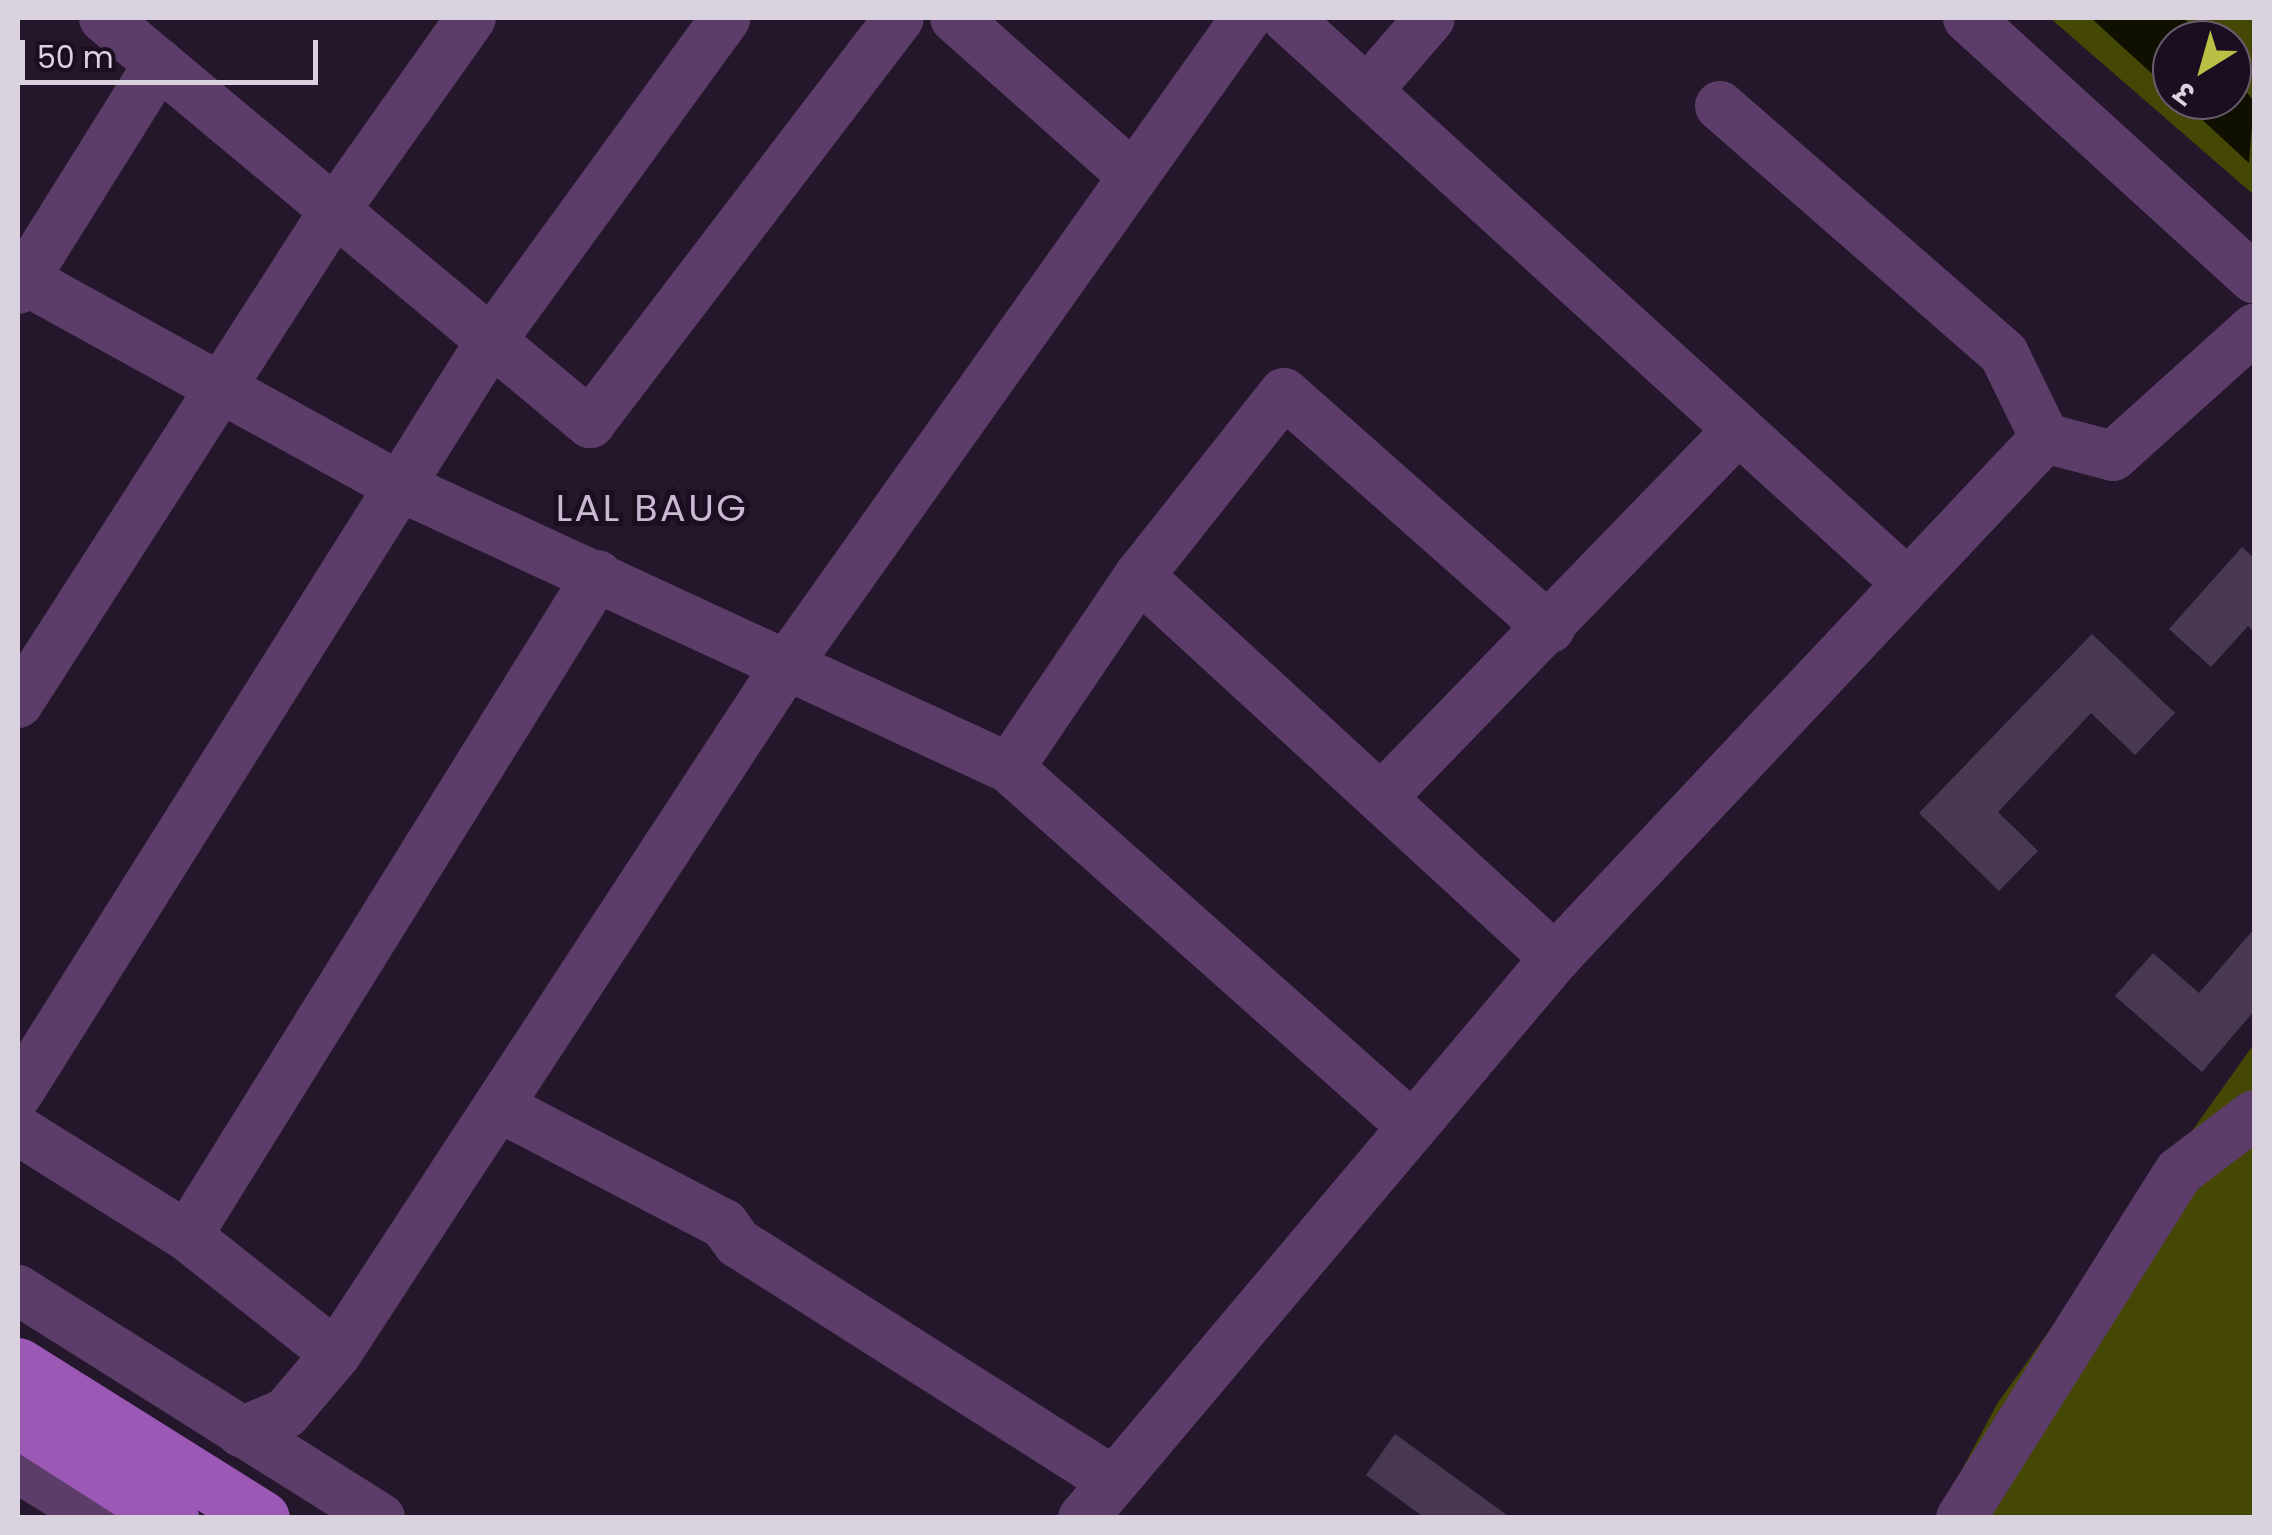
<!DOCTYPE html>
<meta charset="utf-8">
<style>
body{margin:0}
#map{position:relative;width:2272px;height:1535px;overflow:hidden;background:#25172b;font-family:Poppins,"Noto Sans Devanagari",sans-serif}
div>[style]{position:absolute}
.green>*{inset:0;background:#454705}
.water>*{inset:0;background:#0f1000}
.building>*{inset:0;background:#493950}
.minor>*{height:50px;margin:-25px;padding:0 25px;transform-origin:25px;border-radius:25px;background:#5c3d69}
.major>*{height:55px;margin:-27.5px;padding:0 27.5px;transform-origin:27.5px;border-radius:27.5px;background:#9b58b5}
span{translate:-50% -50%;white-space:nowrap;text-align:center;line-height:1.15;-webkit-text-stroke:10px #1c0e21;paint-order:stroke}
.neighbourhood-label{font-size:38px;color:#cbb8d3;letter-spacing:2.5px}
.frame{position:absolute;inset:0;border:20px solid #dbd2e0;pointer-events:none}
.north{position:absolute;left:2152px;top:20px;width:100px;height:100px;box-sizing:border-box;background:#1c0e21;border:2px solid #685c6d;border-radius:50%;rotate:217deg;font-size:28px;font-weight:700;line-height:40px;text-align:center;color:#dbd2e0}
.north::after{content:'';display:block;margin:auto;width:35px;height:45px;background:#bac045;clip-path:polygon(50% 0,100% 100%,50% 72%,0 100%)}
.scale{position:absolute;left:20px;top:40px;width:298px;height:45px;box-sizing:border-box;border:5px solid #dbd2e0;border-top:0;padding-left:12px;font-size:30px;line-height:35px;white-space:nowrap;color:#dbd2e0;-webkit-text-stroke:8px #1c0e21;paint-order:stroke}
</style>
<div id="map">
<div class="green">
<i style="clip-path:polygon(evenodd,2050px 18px,2254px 18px,2254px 195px,2050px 18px,2172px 40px,2232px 40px,2232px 100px,2172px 100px,2172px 40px)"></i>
<i style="clip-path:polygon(2254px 1044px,2254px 1517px,1936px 1518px,1997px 1404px)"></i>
</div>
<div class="water">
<i style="clip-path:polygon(2091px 18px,2184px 18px,2203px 40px,2172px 40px,2172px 92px)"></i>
<i style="clip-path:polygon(2232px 75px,2254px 101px,2249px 163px,2181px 100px,2232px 100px)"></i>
</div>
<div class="building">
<i style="clip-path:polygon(2242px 547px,2254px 558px,2254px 632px,2248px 626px,2211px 667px,2169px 629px)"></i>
<i style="clip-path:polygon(2092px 634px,2175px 713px,2135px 755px,2091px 713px,1998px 812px,2038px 851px,1999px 891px,1919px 813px)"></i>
<i style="clip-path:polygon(2254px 929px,2254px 1011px,2202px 1072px,2115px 996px,2153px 953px,2199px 993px)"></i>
<i style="clip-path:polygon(1395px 1434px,1511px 1518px,1425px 1518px,1366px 1475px)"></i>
</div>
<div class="minor">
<i style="left:104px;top:18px;width:633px;rotate:39.81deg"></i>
<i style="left:590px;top:423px;width:509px;rotate:-52.66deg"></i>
<i style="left:955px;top:18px;width:235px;rotate:41.6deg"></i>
<i style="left:1287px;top:18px;width:836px;rotate:42.33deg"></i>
<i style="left:1968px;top:18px;width:387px;rotate:42.3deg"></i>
<i style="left:1367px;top:91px;width:96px;rotate:-49.2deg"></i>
<i style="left:1720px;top:106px;width:377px;rotate:41.1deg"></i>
<i style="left:2004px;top:354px;width:93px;rotate:64deg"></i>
<i style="left:18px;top:276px;width:435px;rotate:28.9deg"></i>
<i style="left:399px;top:486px;width:672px;rotate:24.81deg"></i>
<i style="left:1009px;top:768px;width:540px;rotate:41.62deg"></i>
<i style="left:18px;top:289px;width:266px;rotate:-58deg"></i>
<i style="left:1139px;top:576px;width:565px;rotate:42.56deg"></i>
<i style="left:18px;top:703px;width:586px;rotate:-57.26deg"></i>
<i style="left:335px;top:210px;width:235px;rotate:-54.7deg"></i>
<i style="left:1009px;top:768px;width:232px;rotate:-55.9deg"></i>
<i style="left:1139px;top:576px;width:233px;rotate:-51.6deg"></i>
<i style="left:1284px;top:393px;width:355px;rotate:41.5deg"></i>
<i style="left:1381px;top:798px;width:507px;rotate:-45.88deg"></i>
<i style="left:18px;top:1093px;width:888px;rotate:-57.83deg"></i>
<i style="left:491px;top:341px;width:399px;rotate:-54deg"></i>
<i style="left:499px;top:1107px;width:254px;rotate:27.5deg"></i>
<i style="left:724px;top:1224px;width:24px;rotate:54deg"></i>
<i style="left:738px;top:1243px;width:441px;rotate:32.4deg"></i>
<i style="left:18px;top:1130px;width:199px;rotate:32.1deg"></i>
<i style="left:187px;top:1236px;width:190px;rotate:38.4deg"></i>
<i style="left:187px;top:1236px;width:778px;rotate:-58.13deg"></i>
<i style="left:18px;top:1290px;width:428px;rotate:32.2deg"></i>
<i style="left:241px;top:1432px;width:49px;rotate:-22.9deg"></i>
<i style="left:286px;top:1413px;width:77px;rotate:-49.7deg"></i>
<i style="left:336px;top:1354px;width:822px;rotate:-56.81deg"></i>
<i style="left:786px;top:666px;width:795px;rotate:-54.63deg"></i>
<i style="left:18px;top:1468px;width:96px;rotate:31.4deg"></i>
<i style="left:1083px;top:1518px;width:732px;rotate:-49.87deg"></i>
<i style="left:1555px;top:958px;width:714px;rotate:-46.7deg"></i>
<i style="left:2045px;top:438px;width:70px;rotate:14.8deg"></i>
<i style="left:2113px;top:456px;width:190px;rotate:-42deg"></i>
<i style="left:1961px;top:1518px;width:409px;rotate:-57.8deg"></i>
<i style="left:2179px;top:1172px;width:94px;rotate:-37.2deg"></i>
</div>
<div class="major">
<i style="left:18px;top:1365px;width:288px;rotate:32.1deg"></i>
<i style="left:18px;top:1420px;width:182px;rotate:32.6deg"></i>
</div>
<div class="neighbourhood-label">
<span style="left:652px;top:508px">LAL BAUG</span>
</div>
<div class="frame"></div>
<div class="north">उ</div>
<div class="scale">50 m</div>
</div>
